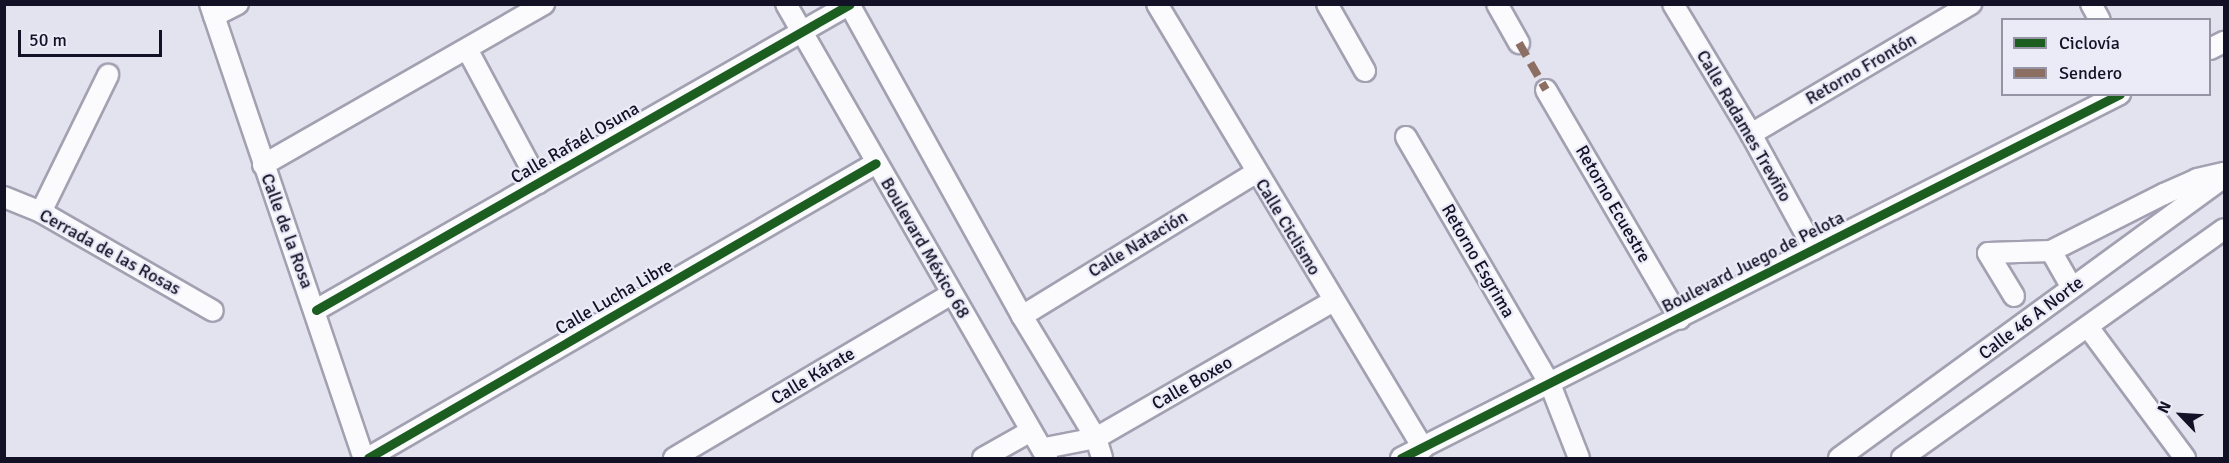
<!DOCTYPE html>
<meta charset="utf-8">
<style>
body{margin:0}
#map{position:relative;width:2229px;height:463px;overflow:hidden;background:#e3e3f0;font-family:Signika,sans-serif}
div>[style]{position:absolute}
.roads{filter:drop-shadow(2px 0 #a2a0b1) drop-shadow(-2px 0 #a2a0b1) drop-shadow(0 2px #a2a0b1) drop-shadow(0 -2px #a2a0b1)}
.street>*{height:20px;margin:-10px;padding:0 10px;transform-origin:10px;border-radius:10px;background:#fbfbfd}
.quiet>*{height:8px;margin-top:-4px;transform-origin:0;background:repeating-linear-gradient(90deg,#8d6e63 0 15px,transparent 0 23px)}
.cycleway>*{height:9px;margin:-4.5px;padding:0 4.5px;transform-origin:4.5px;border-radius:4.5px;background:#1b5e20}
span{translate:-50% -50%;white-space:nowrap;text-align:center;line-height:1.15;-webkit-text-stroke:4.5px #ebebf8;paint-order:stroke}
.street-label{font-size:18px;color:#131126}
.frame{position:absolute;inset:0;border:6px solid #131126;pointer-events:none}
.legend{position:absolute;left:2001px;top:18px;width:210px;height:78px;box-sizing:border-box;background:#ebebf8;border:2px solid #9594a4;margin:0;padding:8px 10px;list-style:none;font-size:18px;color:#131126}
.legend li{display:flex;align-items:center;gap:12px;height:30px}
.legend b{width:30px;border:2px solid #9594a4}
.north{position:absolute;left:2151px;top:385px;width:60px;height:60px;-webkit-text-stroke:4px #ebebf8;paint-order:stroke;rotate:295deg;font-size:16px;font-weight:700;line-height:24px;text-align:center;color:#131126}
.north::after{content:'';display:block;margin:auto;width:21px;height:27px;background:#131126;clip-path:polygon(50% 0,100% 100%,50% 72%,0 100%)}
.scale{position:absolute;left:18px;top:30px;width:144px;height:27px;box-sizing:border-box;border:3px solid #131126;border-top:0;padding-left:8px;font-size:18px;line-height:21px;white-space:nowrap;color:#131126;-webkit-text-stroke:4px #ebebf8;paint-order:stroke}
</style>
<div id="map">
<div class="roads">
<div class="street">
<i style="left:210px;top:4px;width:479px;rotate:71.3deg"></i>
<i style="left:786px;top:4px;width:524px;rotate:60.11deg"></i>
<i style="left:849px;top:4px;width:357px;rotate:61deg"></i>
<i style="left:1022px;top:316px;width:143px;rotate:58.8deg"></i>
<i style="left:1096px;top:438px;width:21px;rotate:73deg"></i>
<i style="left:1157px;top:4px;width:518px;rotate:59.07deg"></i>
<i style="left:1327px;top:4px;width:77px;rotate:60.4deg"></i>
<i style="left:1497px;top:4px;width:45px;rotate:60.6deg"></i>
<i style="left:1673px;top:4px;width:152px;rotate:59deg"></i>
<i style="left:1751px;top:134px;width:131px;rotate:61.3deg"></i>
<i style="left:2091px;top:4px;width:18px;rotate:61deg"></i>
<i style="left:214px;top:16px;width:27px;rotate:-27deg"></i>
<i style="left:467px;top:49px;width:152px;rotate:61.8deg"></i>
<i style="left:2210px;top:49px;width:16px;rotate:-27deg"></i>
<i style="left:1546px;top:90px;width:265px;rotate:59.7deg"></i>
<i style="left:1751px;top:134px;width:256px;rotate:-30.6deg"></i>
<i style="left:1406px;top:137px;width:286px;rotate:59.8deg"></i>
<i style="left:1550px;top:384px;width:79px;rotate:68.6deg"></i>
<i style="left:263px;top:165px;width:324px;rotate:-29.8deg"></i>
<i style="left:4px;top:197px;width:40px;rotate:22deg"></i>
<i style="left:41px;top:212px;width:198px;rotate:29.9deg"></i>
<i style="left:41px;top:212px;width:153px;rotate:-63.9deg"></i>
<i style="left:2051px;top:251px;width:40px;rotate:60.3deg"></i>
<i style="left:2014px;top:296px;width:50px;rotate:-121.2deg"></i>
<i style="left:1988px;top:253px;width:63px;rotate:-1.8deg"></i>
<i style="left:2051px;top:251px;width:127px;rotate:-26.8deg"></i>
<i style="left:2164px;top:194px;width:36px;rotate:-24deg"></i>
<i style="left:2197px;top:179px;width:28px;rotate:-13deg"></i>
<i style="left:316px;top:310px;width:615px;rotate:-29.81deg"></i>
<i style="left:1022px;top:316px;width:273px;rotate:-31.5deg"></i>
<i style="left:2088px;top:327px;width:163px;rotate:53.5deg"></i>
<i style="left:1045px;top:448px;width:52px;rotate:-11.1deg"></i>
<i style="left:1096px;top:438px;width:274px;rotate:-30deg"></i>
<i style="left:368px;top:458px;width:587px;rotate:-30.14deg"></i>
<i style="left:674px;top:458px;width:322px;rotate:-30.6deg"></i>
<i style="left:983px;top:458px;width:55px;rotate:-29.4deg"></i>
<i style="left:1401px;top:458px;width:806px;rotate:-26.85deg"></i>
<i style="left:1839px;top:458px;width:477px;rotate:-36.1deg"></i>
<i style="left:1902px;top:458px;width:395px;rotate:-35.4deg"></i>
</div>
</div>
<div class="quiet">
<i style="left:1519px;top:43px;width:54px;rotate:60.1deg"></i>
</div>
<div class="cycleway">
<i style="left:316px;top:310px;width:615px;rotate:-29.81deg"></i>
<i style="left:368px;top:458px;width:587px;rotate:-30.14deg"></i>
<i style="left:1401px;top:458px;width:806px;rotate:-26.85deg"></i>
</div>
<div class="street-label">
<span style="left:1861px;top:69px;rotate:-30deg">Retorno Frontón</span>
<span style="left:1744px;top:126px;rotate:60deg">Calle Radames Treviño</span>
<span style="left:575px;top:143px;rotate:-30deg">Calle Rafaél Osuna</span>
<span style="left:1613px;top:204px;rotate:60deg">Retorno Ecuestre</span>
<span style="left:1288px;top:227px;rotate:59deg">Calle Ciclismo</span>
<span style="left:287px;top:231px;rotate:70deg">Calle de la Rosa</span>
<span style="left:1138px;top:244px;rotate:-31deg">Calle Natación</span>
<span style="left:925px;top:248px;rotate:60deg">Boulevard México 68</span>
<span style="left:110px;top:252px;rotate:29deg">Cerrada de las Rosas</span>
<span style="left:1478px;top:261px;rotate:60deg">Retorno Esgrima</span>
<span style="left:1753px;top:262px;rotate:-27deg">Boulevard Juego de Pelota</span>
<span style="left:614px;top:297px;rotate:-30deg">Calle Lucha Libre</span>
<span style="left:2031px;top:318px;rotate:-37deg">Calle 46 A Norte</span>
<span style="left:813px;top:376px;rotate:-31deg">Calle Kárate</span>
<span style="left:1192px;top:383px;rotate:-30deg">Calle Boxeo</span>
</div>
<div class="frame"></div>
<ul class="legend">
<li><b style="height:8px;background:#1b5e20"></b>Ciclovía</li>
<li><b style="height:8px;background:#8d6e63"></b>Sendero</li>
</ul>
<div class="north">N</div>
<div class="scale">50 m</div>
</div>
